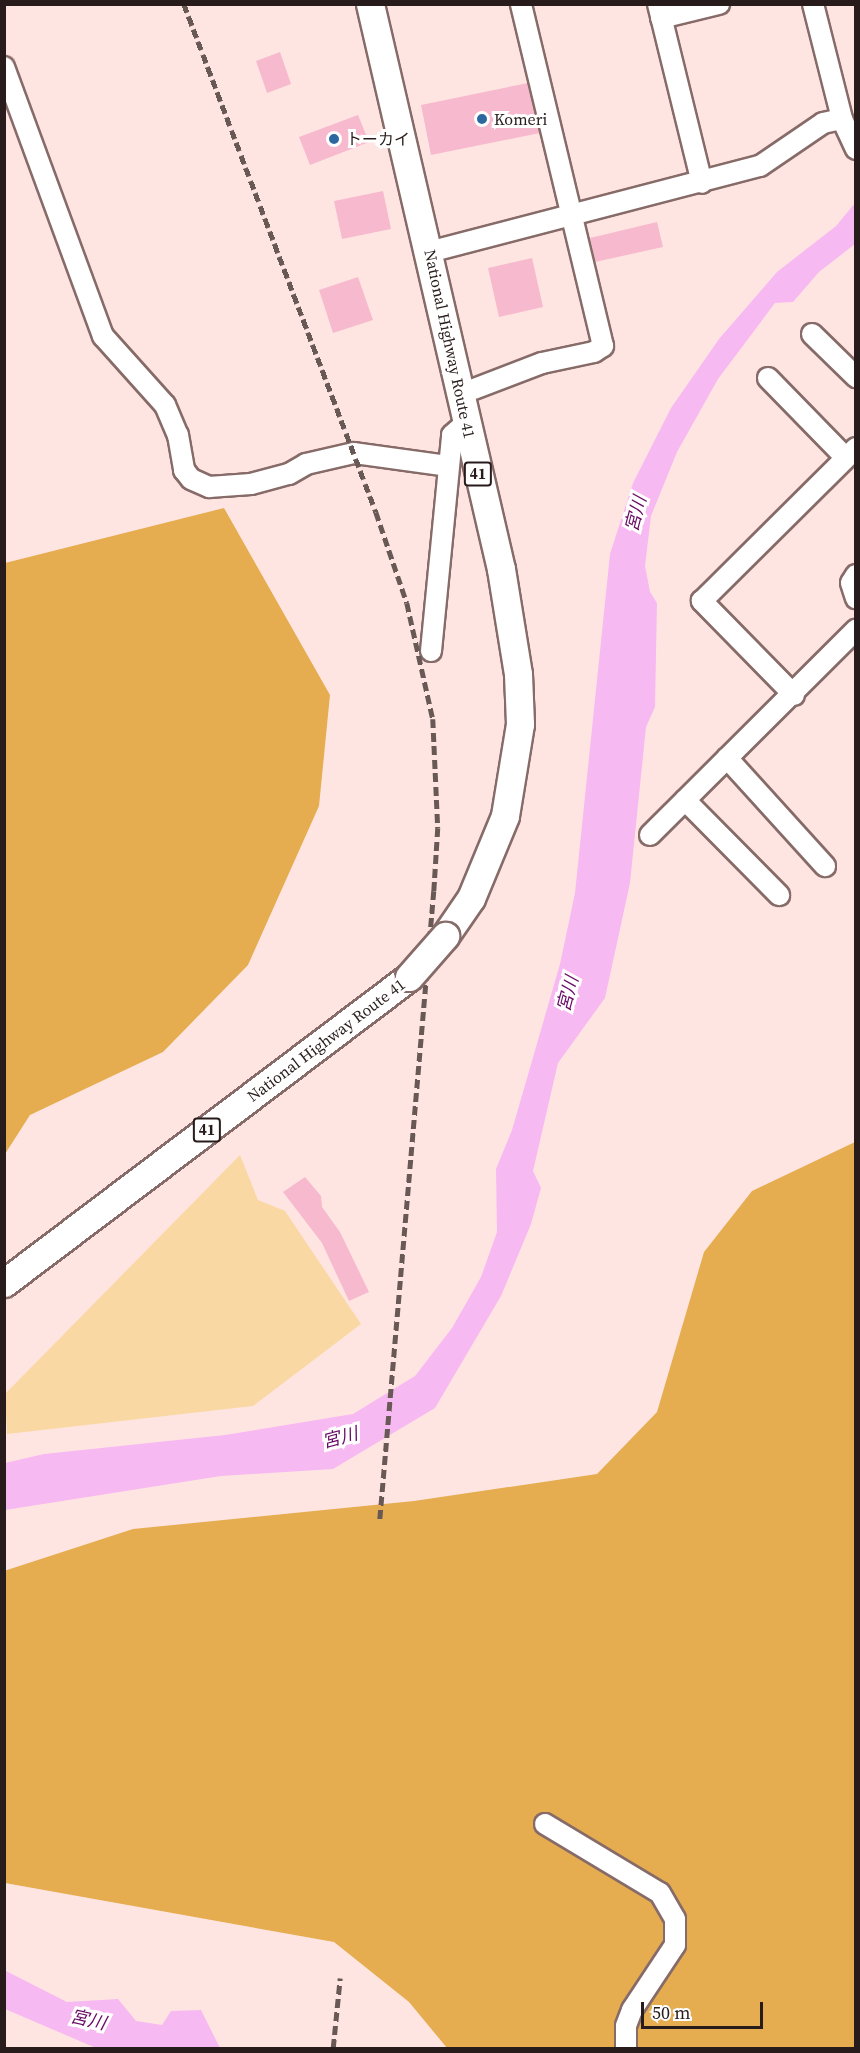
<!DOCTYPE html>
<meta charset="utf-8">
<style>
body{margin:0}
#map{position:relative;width:860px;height:2053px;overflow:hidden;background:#ffe5e2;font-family:"Source Serif 4","Noto Sans JP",serif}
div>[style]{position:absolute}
.green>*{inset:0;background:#fad8a3}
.forest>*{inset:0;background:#e5ad50}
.water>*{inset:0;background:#f7b9f1}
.building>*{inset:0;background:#f7b9ce}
.roads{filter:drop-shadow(2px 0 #866b68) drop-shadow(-2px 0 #866b68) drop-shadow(0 2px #866b68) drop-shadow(0 -2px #866b68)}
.minor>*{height:20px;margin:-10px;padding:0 10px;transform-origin:10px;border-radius:10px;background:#fff}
.highway>*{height:27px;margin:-13.5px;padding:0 13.5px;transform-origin:13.5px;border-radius:13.5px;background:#fff}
.rail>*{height:4.5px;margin-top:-2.25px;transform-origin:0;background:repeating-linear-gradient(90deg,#685856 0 9px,transparent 0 13.5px)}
.bridges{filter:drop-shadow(2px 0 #866b68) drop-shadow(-2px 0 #866b68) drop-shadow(0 2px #866b68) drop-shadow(0 -2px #866b68)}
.highway-bridge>*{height:27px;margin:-13.5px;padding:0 13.5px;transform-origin:13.5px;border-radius:13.5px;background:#fff}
.dots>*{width:16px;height:16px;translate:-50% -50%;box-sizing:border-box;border:3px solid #fff;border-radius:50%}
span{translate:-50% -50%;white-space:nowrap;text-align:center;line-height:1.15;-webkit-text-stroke:6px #fff;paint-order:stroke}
.shield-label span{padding:2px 4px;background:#fff;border:2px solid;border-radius:4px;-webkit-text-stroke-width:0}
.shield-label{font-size:15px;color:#271c1b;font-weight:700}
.poi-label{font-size:16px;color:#271c1b}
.left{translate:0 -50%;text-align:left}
.street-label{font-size:16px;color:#271c1b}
.water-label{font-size:18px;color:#680b65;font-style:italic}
.frame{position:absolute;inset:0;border:6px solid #271c1b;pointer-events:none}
.scale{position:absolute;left:641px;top:2002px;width:122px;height:27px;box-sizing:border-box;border:3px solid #271c1b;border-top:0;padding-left:8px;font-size:18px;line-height:21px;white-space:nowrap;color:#271c1b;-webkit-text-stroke:4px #fff;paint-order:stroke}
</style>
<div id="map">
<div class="green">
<i style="clip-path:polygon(240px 1155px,258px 1200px,285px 1211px,361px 1324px,253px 1406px,7px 1434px,5px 1394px)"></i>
</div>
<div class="forest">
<i style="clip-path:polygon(224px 508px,330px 695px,319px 806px,248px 965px,163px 1052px,30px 1115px,5px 1154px,5px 563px)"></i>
<i style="clip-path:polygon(855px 1142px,855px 2048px,447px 2048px,409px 2002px,334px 1942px,5px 1883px,4px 1571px,133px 1529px,414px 1501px,597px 1474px,657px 1412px,704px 1252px,752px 1191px)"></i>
</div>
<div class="water">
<i style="clip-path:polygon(855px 203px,855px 244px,819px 272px,793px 302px,775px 303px,718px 379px,677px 452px,651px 516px,645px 566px,650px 592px,657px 603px,655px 707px,646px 727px,630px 883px,605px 998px,558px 1063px,533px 1171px,541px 1188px,531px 1224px,501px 1296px,435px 1408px,333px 1469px,221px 1476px,5px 1510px,5px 1463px,44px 1454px,225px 1435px,353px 1414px,415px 1376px,452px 1328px,481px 1277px,497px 1232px,496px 1169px,512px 1130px,560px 964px,575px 893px,610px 554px,633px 483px,671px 408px,719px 339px,777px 272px,836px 226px)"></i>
<i style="clip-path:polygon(4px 1970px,67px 2002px,118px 1999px,136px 2021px,162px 2025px,171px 2011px,201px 2010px,220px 2048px,96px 2048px,5px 2009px)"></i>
</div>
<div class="building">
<i style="clip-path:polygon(280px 52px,291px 84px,267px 93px,256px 61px)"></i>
<i style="clip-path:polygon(528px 83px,540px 133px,431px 155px,421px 105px)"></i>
<i style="clip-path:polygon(358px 115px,369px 142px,310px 165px,299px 137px)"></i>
<i style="clip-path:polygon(383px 191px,391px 229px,342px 239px,334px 201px)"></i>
<i style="clip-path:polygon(657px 222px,663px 247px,595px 262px,590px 238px)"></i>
<i style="clip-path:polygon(532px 258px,543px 307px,499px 317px,488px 268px)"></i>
<i style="clip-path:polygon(358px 277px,373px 320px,333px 333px,319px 290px)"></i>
<i style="clip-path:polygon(305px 1177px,321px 1196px,322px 1207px,340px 1232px,369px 1292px,349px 1301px,322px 1243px,283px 1192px)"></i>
</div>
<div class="roads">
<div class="minor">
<i style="left:658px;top:4px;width:184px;rotate:76.2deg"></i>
<i style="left:813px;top:4px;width:119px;rotate:75.8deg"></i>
<i style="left:842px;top:119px;width:33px;rotate:65deg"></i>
<i style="left:661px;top:18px;width:60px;rotate:-13.6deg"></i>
<i style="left:4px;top:67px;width:287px;rotate:69.8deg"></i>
<i style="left:103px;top:336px;width:93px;rotate:48.1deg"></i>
<i style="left:165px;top:405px;width:33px;rotate:67deg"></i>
<i style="left:178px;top:435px;width:36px;rotate:80deg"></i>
<i style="left:184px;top:470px;width:11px;rotate:52deg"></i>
<i style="left:191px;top:479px;width:20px;rotate:24deg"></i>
<i style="left:209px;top:487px;width:42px;rotate:-4.1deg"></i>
<i style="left:251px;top:484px;width:39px;rotate:-15deg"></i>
<i style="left:289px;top:474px;width:20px;rotate:-30deg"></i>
<i style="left:306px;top:464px;width:49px;rotate:-12.9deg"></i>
<i style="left:354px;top:453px;width:95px;rotate:7.9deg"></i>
<i style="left:429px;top:252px;width:342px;rotate:-14.6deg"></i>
<i style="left:760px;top:166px;width:76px;rotate:-34.3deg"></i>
<i style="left:823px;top:123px;width:19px;rotate:-12deg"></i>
<i style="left:812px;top:334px;width:62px;rotate:44.3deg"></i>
<i style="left:768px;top:378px;width:110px;rotate:45.7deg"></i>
<i style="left:474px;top:389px;width:73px;rotate:-20.9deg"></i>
<i style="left:542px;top:363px;width:53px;rotate:-11.9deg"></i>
<i style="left:594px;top:352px;width:11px;rotate:-34deg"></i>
<i style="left:603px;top:346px;width:352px;rotate:-103.5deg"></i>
<i style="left:856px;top:575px;width:9px;rotate:122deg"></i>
<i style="left:851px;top:583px;width:16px;rotate:72deg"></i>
<i style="left:431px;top:651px;width:217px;rotate:-84.4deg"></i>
<i style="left:452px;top:435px;width:18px;rotate:-41deg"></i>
<i style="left:794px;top:695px;width:132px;rotate:-134.4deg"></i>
<i style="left:702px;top:601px;width:217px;rotate:-44.8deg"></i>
<i style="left:727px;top:758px;width:146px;rotate:47.8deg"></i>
<i style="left:685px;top:800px;width:134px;rotate:45.3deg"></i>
<i style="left:650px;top:835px;width:291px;rotate:-44.9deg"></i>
<i style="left:545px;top:1824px;width:134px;rotate:31deg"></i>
<i style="left:660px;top:1893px;width:30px;rotate:60deg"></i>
<i style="left:675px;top:1919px;width:26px;rotate:90deg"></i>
<i style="left:675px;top:1945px;width:78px;rotate:123.5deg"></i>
<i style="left:632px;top:2010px;width:17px;rotate:111deg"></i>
<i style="left:626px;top:2026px;width:22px;rotate:90deg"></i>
</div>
<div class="highway">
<i style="left:370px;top:4px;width:580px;rotate:76.95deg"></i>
<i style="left:501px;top:569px;width:106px;rotate:80.8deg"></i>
<i style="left:518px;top:674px;width:50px;rotate:87.7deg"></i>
<i style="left:520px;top:724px;width:93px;rotate:99.3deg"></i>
<i style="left:505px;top:816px;width:89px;rotate:112.5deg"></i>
<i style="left:471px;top:898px;width:46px;rotate:124.4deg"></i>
<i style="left:4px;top:1283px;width:508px;rotate:-37.07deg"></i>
</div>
</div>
<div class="rail">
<i style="left:184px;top:4px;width:543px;rotate:69.3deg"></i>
<i style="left:376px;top:512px;width:96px;rotate:71.2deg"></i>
<i style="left:407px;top:603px;width:119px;rotate:77.4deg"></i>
<i style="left:433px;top:719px;width:109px;rotate:87.4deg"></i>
<i style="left:438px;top:828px;width:63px;rotate:93.6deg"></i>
<i style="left:434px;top:891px;width:631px;rotate:94.91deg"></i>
<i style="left:333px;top:2048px;width:70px;rotate:-84.3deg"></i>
</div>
<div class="bridges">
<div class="highway-bridge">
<i style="left:409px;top:977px;width:55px;rotate:-48.7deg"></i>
</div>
</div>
<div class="dots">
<i style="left:482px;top:119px;background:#2a689f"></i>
<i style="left:334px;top:139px;background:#2a689f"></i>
</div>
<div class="shield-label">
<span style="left:478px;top:474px">41</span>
<span style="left:207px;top:1130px">41</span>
</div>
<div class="poi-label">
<span class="left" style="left:494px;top:119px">Komeri</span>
<span class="left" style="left:346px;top:139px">トーカイ</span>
</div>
<div class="street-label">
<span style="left:450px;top:344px;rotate:78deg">National Highway Route 41</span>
<span style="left:326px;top:1040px;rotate:-37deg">National Highway Route 41</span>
</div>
<div class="water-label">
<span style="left:636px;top:514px;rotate:-75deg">宮川</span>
<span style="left:568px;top:994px;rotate:-75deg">宮川</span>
<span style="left:340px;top:1438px;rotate:-15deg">宮川</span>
<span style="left:88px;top:2020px;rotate:13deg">宮川</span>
</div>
<div class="frame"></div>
<div class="scale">50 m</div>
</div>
